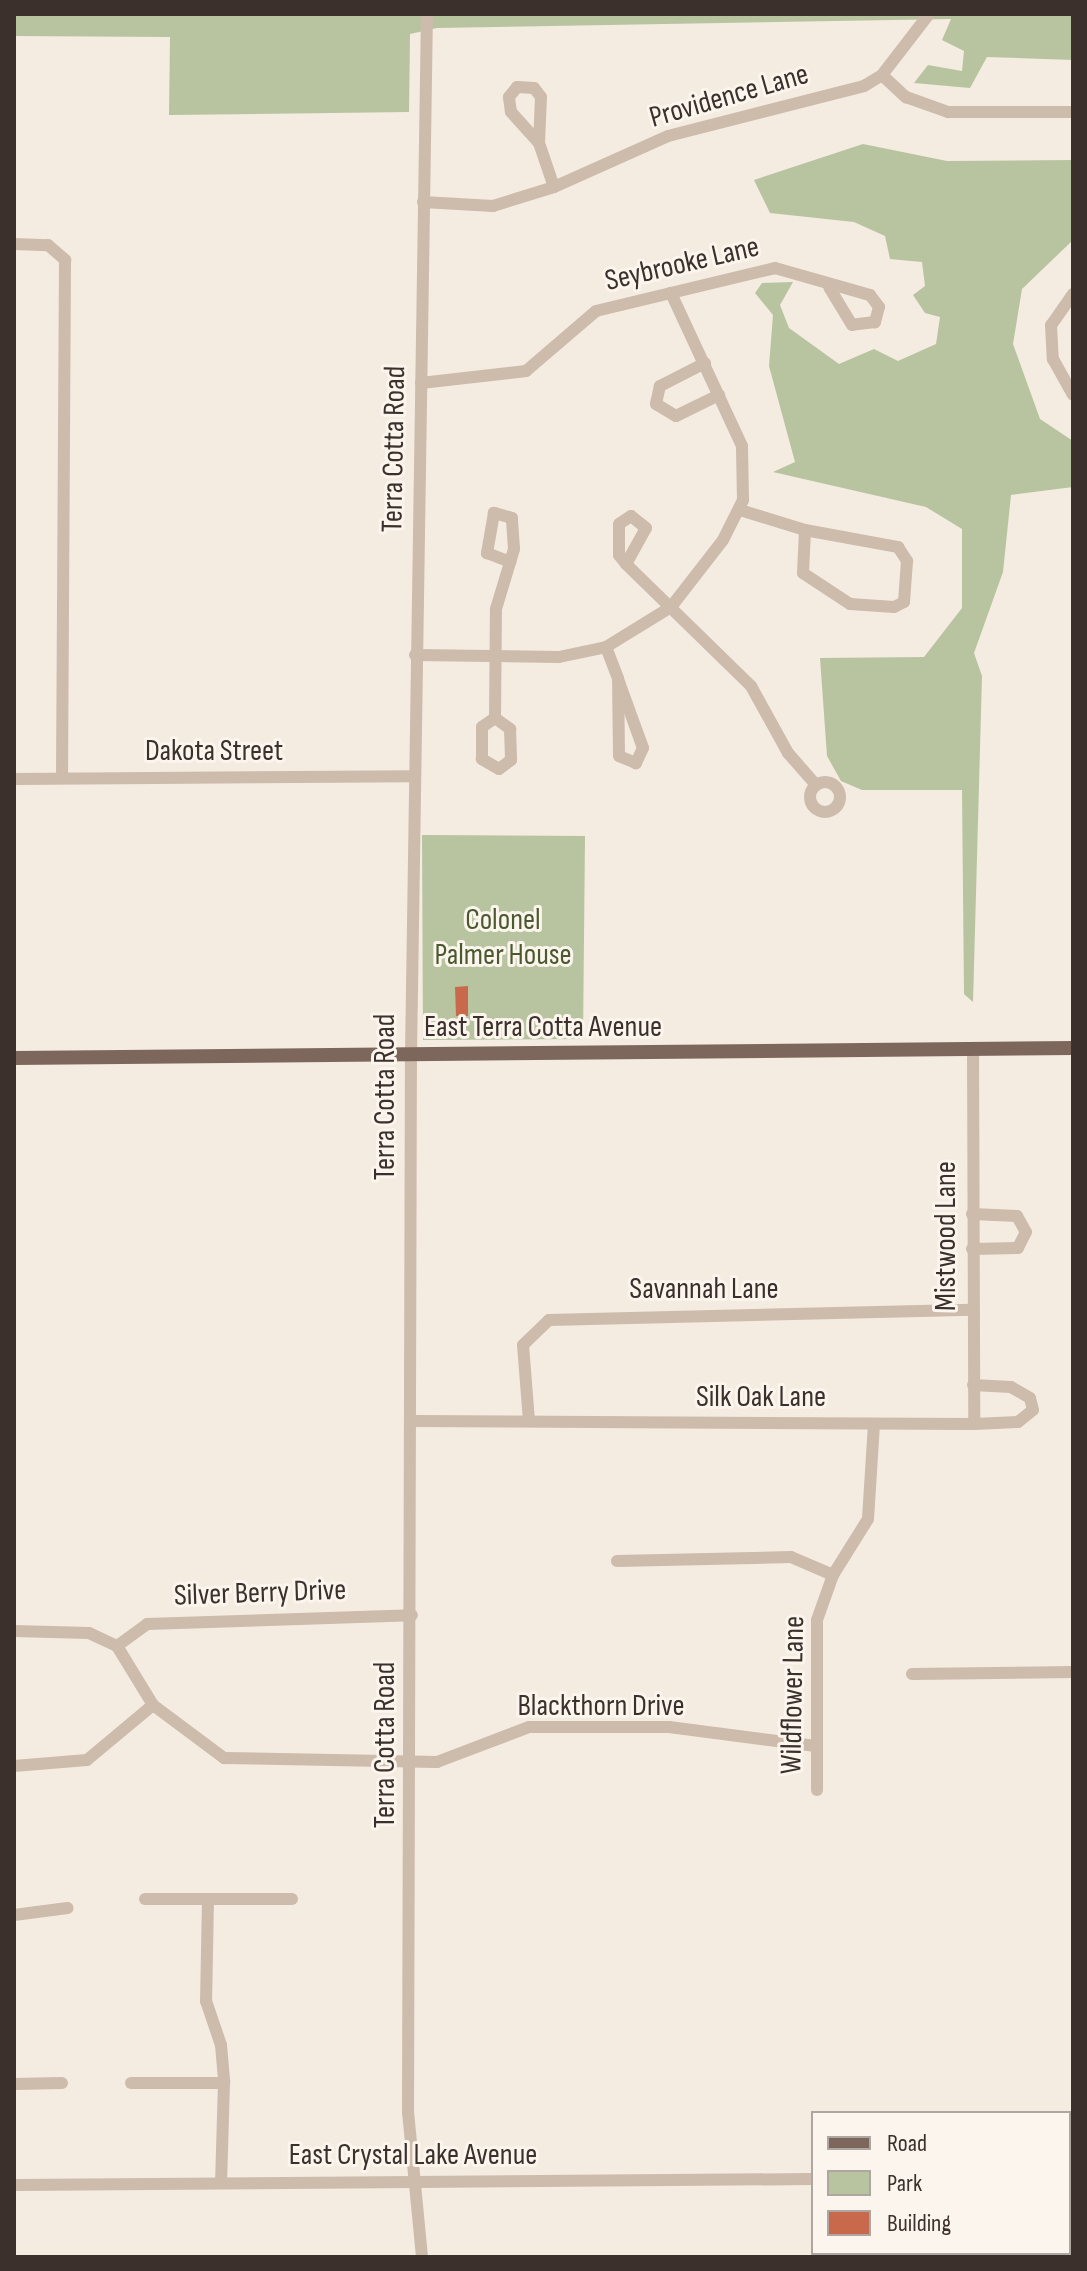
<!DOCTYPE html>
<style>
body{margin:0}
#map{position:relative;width:1087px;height:2271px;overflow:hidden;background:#f4ebe1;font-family:"Sofia Sans Condensed",sans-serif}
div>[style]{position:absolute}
.green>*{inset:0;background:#b8c4a0}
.building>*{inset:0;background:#c8694b}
.minor>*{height:12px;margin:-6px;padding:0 6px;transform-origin:6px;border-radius:6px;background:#cdbbac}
.minor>.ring{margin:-6px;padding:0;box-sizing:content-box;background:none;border:12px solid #cdbbac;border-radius:50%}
.major>*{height:14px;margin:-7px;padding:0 7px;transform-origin:7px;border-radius:7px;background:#7d675c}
span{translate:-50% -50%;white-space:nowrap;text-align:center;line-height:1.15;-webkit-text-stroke:6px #fbf5ee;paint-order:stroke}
.street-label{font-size:30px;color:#3b302b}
.park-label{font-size:30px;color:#4a5a2e}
.frame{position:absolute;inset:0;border:16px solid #3b302b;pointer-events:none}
.legend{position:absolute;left:811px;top:2111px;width:260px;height:144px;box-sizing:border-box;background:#fbf5ee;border:2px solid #aea6a0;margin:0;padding:10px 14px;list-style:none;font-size:24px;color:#3b302b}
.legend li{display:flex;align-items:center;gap:16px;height:40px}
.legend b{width:40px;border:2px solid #aea6a0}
</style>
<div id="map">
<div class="green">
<i style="clip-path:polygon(14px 14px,1073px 14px,1073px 60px,987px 57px,970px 88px,914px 83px,928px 65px,962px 71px,964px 51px,942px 40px,951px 19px,437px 28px,410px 34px,409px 112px,169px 115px,170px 37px,14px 36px)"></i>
<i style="clip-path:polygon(863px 144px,947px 161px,1073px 160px,1073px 240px,1022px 289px,1013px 344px,1040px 419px,1073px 441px,1073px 487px,1011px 495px,1003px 572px,974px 653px,982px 676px,973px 1002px,964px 994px,962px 790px,862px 790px,841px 781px,827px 756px,820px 658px,924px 657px,962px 608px,962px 529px,926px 507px,773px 472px,795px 462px,769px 366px,773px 315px,755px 293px,762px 283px,793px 282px,780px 305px,789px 328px,839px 364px,874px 349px,898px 361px,936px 344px,940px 317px,925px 313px,913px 295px,925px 286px,922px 262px,890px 259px,885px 236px,854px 222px,770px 213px,754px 180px)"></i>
<i style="clip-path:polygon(422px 835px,585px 836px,583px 1039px,423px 1040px)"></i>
</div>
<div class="building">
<i style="clip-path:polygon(468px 986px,468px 1016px,456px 1016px,455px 987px)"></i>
</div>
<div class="minor">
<i style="left:882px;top:75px;width:33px;rotate:43deg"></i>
<i style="left:906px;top:97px;width:45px;rotate:19.7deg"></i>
<i style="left:948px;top:112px;width:125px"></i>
<i style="left:539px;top:143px;width:42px;rotate:-132.1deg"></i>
<i style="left:511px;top:112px;width:15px;rotate:-98deg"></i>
<i style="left:509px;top:97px;width:13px;rotate:-51deg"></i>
<i style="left:517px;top:87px;width:17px;rotate:3deg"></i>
<i style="left:534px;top:88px;width:11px;rotate:52deg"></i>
<i style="left:541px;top:97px;width:46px;rotate:92.5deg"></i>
<i style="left:539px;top:143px;width:46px;rotate:71.2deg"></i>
<i style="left:423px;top:202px;width:70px;rotate:3.3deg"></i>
<i style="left:493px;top:206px;width:64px;rotate:-17.3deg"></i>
<i style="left:554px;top:187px;width:125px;rotate:-24.1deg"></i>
<i style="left:668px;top:136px;width:202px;rotate:-14.3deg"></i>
<i style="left:864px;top:86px;width:21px;rotate:-31deg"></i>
<i style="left:882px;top:75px;width:77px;rotate:-52.4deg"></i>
<i style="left:14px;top:244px;width:34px;rotate:2deg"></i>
<i style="left:48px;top:245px;width:23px;rotate:41deg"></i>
<i style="left:65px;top:260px;width:518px;rotate:90.33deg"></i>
<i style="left:1073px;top:294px;width:38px;rotate:125deg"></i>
<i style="left:1051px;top:325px;width:34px;rotate:87deg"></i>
<i style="left:1053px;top:359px;width:41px;rotate:60.9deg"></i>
<i style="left:705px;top:363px;width:51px;rotate:152.9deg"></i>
<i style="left:660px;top:386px;width:18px;rotate:103deg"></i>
<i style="left:656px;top:404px;width:23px;rotate:31deg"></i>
<i style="left:676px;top:416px;width:48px;rotate:-26deg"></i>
<i style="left:421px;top:383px;width:106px;rotate:-6.5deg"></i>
<i style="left:526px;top:371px;width:92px;rotate:-40.6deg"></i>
<i style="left:596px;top:311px;width:184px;rotate:-13.5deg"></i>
<i style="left:775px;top:268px;width:99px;rotate:15.9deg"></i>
<i style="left:870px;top:295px;width:15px;rotate:53deg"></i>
<i style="left:879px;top:307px;width:16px;rotate:105deg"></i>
<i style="left:875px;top:322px;width:23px;rotate:173deg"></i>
<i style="left:852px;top:325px;width:44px;rotate:-121.2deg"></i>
<i style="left:740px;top:510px;width:68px;rotate:17.1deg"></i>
<i style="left:805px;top:530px;width:95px;rotate:10.4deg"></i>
<i style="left:898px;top:547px;width:17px;rotate:57deg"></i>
<i style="left:907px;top:561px;width:41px;rotate:94.2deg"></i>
<i style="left:904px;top:602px;width:11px;rotate:153deg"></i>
<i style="left:894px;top:607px;width:44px;rotate:-176.1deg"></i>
<i style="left:850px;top:604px;width:56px;rotate:-146.6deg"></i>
<i style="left:803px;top:573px;width:43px;rotate:-87.3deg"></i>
<i style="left:626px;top:564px;width:41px;rotate:-60.9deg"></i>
<i style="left:646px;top:528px;width:19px;rotate:-141deg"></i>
<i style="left:631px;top:516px;width:14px;rotate:146deg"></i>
<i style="left:619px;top:524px;width:31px;rotate:90deg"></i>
<i style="left:619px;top:555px;width:11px;rotate:52deg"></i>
<i style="left:626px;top:564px;width:175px;rotate:44.3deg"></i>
<i style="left:751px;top:686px;width:77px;rotate:61.1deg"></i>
<i style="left:788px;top:753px;width:43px;rotate:48.8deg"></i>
<i style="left:606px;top:647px;width:34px;rotate:69deg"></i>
<i style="left:618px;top:679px;width:73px;rotate:70.1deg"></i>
<i style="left:643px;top:748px;width:17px;rotate:115deg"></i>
<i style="left:636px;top:763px;width:18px;rotate:-158deg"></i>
<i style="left:619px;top:756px;width:77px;rotate:-90.7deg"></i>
<i style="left:415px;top:655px;width:144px;rotate:0.8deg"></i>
<i style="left:559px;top:657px;width:48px;rotate:-12deg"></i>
<i style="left:606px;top:647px;width:76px;rotate:-31.6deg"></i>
<i style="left:671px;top:607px;width:85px;rotate:-52.2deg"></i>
<i style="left:723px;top:540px;width:45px;rotate:-63.4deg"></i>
<i style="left:743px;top:500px;width:54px;rotate:-91.1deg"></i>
<i style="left:742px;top:446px;width:169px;rotate:-114.9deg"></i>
<i style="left:495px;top:718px;width:109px;rotate:-89.5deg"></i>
<i style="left:496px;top:609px;width:63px;rotate:-73.3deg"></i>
<i style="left:514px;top:549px;width:31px;rotate:-94deg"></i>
<i style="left:512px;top:518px;width:19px;rotate:-164deg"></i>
<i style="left:494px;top:513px;width:41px;rotate:99.9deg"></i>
<i style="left:487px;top:553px;width:25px;rotate:21deg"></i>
<i style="left:495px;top:718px;width:19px;rotate:36deg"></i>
<i style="left:510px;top:729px;width:31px;rotate:88deg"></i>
<i style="left:511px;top:760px;width:15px;rotate:143deg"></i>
<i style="left:499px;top:769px;width:20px;rotate:-150deg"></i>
<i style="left:482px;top:759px;width:32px;rotate:-90deg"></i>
<i style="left:482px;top:727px;width:16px;rotate:-35deg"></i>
<i style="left:14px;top:779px;width:400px;rotate:-0.4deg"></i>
<i class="ring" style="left:810px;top:782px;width:18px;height:18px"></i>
<i style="left:973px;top:1049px;width:375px;rotate:89.8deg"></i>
<i style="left:972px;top:1214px;width:45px;rotate:2.5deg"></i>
<i style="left:1017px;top:1216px;width:18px;rotate:61deg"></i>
<i style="left:1026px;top:1232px;width:18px;rotate:117deg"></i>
<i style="left:1018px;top:1248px;width:46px;rotate:178.8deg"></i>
<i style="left:412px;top:1421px;width:562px;rotate:0.31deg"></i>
<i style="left:974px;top:1424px;width:44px;rotate:-2.6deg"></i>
<i style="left:1018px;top:1422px;width:19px;rotate:-39deg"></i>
<i style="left:1033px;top:1410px;width:12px;rotate:-104deg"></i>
<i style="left:1030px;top:1398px;width:22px;rotate:-150deg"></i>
<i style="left:1011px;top:1387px;width:38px;rotate:-177deg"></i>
<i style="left:529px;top:1421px;width:76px;rotate:-94.5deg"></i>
<i style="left:523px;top:1345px;width:36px;rotate:-44deg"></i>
<i style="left:549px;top:1320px;width:423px;rotate:-1.4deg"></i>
<i style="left:617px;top:1561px;width:174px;rotate:-1.3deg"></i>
<i style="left:791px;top:1557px;width:46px;rotate:23.2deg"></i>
<i style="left:14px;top:1631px;width:75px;rotate:1.5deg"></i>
<i style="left:89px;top:1633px;width:31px;rotate:25deg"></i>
<i style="left:117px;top:1646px;width:69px;rotate:58.6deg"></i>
<i style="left:153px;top:1705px;width:89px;rotate:36.7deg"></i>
<i style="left:224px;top:1758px;width:213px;rotate:1.1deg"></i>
<i style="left:437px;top:1762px;width:98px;rotate:-20.8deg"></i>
<i style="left:529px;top:1727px;width:140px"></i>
<i style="left:669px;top:1727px;width:148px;rotate:7.4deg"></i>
<i style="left:117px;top:1646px;width:37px;rotate:-36deg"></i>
<i style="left:147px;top:1624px;width:265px;rotate:-1.9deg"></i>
<i style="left:912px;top:1674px;width:161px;rotate:-0.7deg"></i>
<i style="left:14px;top:1766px;width:73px;rotate:-4.7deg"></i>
<i style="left:87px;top:1760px;width:86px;rotate:-39.8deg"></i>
<i style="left:817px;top:1790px;width:170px;rotate:-90deg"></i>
<i style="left:817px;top:1620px;width:48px;rotate:-70.4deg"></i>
<i style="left:833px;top:1575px;width:66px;rotate:-58deg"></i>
<i style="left:868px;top:1519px;width:95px;rotate:-86.4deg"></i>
<i style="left:145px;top:1899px;width:147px"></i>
<i style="left:208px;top:1900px;width:101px;rotate:91.1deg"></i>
<i style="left:206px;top:2001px;width:46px;rotate:71.2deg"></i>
<i style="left:221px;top:2045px;width:38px;rotate:85deg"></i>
<i style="left:224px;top:2083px;width:100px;rotate:91.7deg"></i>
<i style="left:14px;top:1915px;width:54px;rotate:-7.4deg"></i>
<i style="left:131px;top:2083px;width:93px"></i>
<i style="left:14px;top:2084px;width:48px;rotate:-1.2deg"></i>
<i style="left:1069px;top:2180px;width:4px"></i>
<i style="left:14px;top:2185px;width:799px;rotate:-0.43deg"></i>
<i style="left:422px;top:2257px;width:146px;rotate:-95.5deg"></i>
<i style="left:408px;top:2112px;width:1058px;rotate:-89.84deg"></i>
<i style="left:411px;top:1054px;width:1040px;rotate:-89.12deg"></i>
</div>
<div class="major">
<i style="left:14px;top:1058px;width:1059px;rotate:-0.54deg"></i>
</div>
<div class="street-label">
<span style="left:729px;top:96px;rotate:-16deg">Providence Lane</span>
<span style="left:682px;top:264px;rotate:-13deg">Seybrooke Lane</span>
<span style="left:394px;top:449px;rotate:-89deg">Terra Cotta Road</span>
<span style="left:214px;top:751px">Dakota Street</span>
<span style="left:543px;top:1027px">East Terra Cotta Avenue</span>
<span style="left:385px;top:1097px;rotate:-90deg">Terra Cotta Road</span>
<span style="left:946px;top:1236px;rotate:-90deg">Mistwood Lane</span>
<span style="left:704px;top:1289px">Savannah Lane</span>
<span style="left:761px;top:1397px">Silk Oak Lane</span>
<span style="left:260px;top:1593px;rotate:-2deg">Silver Berry Drive</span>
<span style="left:793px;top:1695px;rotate:-89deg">Wildflower Lane</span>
<span style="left:601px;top:1706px">Blackthorn Drive</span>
<span style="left:385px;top:1745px;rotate:-90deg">Terra Cotta Road</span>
<span style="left:413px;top:2155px">East Crystal Lake Avenue</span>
</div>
<div class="park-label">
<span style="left:503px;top:937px">Colonel<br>Palmer House</span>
</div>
<div class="frame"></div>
<ul class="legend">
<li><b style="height:10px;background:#7d675c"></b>Road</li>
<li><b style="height:22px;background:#b8c4a0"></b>Park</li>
<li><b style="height:22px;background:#c8694b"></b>Building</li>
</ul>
</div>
